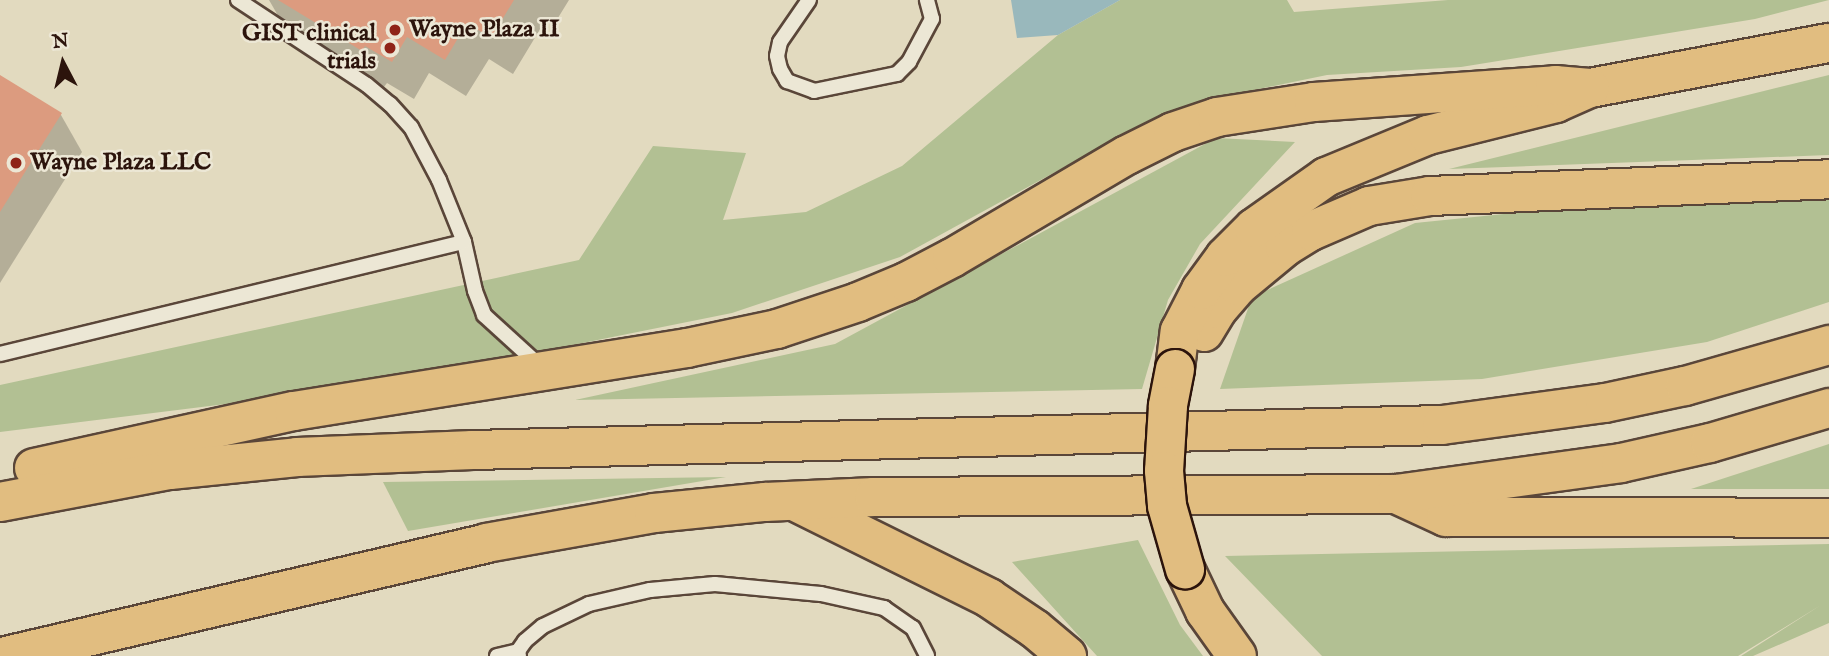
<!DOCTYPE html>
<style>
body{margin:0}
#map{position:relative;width:1829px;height:656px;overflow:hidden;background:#e2dabf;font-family:"IM FELL English",serif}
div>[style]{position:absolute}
.green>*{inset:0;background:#b2c093}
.water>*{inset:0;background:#99b8bc}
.shadow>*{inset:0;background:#0003}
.building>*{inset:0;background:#dc9b7f}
.roads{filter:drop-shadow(2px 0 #5a4639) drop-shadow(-2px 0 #5a4639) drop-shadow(0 2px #5a4639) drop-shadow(0 -2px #5a4639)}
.service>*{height:14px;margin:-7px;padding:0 7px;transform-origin:7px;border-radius:7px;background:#ece7d5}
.trunk>*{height:38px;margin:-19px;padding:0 19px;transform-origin:19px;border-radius:19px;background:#e1bd80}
.bridges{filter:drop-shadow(2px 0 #2c140c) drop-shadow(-2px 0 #2c140c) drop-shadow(0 2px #2c140c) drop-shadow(0 -2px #2c140c)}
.trunk-bridge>*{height:38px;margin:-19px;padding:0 19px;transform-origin:19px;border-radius:19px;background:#e1bd80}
.dots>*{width:19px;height:19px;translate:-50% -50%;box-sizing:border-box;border:4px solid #ece7d5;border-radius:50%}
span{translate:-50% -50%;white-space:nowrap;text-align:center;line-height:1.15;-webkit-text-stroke:5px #ece7d5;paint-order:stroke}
.poi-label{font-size:24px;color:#2c140c;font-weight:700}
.left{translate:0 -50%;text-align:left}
.right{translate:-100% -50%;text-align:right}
.north{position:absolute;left:28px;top:28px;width:70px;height:70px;-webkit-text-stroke:5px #ece7d5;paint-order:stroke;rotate:353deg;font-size:19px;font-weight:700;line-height:28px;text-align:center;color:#2c140c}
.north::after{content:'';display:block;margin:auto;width:24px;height:32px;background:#2c140c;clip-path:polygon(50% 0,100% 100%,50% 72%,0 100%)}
</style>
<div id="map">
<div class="green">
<i style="clip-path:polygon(1120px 0,1287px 0,1294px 12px,1448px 0,1829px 0,1755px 19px,1461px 67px,1327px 75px,1200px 101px,1130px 131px,900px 257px,732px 313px,364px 387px,0 432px,0 385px,579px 260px,653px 146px,746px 153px,723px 220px,806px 212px,902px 166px,1058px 35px)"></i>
<i style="clip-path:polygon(1829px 75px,1829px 155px,1449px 169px)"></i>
<i style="clip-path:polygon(1216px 138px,1295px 142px,1200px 244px,1168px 300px,1142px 389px,575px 400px,835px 344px)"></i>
<i style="clip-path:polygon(1829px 198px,1829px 302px,1707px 342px,1482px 379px,1220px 389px,1252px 297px,1415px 223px,1632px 201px)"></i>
<i style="clip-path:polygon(1829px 444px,1829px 489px,1691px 489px)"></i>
<i style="clip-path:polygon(726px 477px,408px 531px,383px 482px)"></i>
<i style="clip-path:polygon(1138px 540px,1180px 625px,1203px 656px,1097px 656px,1012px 562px)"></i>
<i style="clip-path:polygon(1829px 544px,1829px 623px,1753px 656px,1741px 656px,1821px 605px,1738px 656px,1322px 656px,1225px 556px)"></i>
</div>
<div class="water">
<i style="clip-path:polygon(1011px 0,1120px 0,1058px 35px,1017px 38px)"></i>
</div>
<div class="shadow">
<i style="clip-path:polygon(269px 0,569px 0,553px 26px,545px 21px,513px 74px,489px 59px,466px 96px,429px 73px,414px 99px,387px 83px,384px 87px,284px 26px)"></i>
<i style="clip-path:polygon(0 77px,61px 115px,82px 152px,0 283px)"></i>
</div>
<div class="building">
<i style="clip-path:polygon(278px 0,514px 0,491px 38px,467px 23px,445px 60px,407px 37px,392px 62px,365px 46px,362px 51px)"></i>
<i style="clip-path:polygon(0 75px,62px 113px,0 212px)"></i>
</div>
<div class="roads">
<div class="service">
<i style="left:238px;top:0;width:154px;rotate:33.4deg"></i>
<i style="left:367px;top:85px;width:30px;rotate:40deg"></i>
<i style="left:390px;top:104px;width:31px;rotate:48deg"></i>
<i style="left:411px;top:127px;width:60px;rotate:62.2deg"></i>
<i style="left:439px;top:180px;width:67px;rotate:68deg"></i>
<i style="left:464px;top:242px;width:50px;rotate:77.3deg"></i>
<i style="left:475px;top:291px;width:26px;rotate:69deg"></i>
<i style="left:484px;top:315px;width:74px;rotate:42.3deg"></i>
<i style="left:809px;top:0;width:51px;rotate:124.6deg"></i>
<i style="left:780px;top:42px;width:14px;rotate:102deg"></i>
<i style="left:777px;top:56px;width:13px;rotate:77deg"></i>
<i style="left:780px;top:69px;width:14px;rotate:60deg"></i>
<i style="left:787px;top:81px;width:29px;rotate:20deg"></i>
<i style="left:814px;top:91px;width:85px;rotate:-11.6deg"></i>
<i style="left:897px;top:74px;width:17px;rotate:-45deg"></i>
<i style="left:909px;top:62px;width:49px;rotate:-61.9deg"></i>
<i style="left:932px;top:19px;width:20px;rotate:-105deg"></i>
<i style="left:0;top:354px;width:477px;rotate:-13.6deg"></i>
<i style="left:497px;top:656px;width:22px;rotate:-13deg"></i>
<i style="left:519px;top:656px;width:5px;rotate:-101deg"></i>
<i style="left:518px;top:651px;width:12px;rotate:-55deg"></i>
<i style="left:525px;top:641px;width:23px;rotate:-40deg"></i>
<i style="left:543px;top:626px;width:51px;rotate:-25.6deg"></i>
<i style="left:589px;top:604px;width:63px;rotate:-12.9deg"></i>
<i style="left:650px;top:590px;width:65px;rotate:-5.3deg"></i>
<i style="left:715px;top:584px;width:106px;rotate:5.4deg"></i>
<i style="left:821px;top:594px;width:65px;rotate:12.5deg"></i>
<i style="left:884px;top:608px;width:35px;rotate:35deg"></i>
<i style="left:913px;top:628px;width:31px;rotate:63deg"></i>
</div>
<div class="trunk">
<i style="left:1204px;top:332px;width:27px;rotate:-59deg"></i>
<i style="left:1218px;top:309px;width:30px;rotate:-49deg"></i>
<i style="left:1238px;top:286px;width:61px;rotate:-39.7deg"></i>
<i style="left:1285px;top:247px;width:31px;rotate:-32deg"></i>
<i style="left:1311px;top:231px;width:63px;rotate:-23.3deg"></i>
<i style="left:1369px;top:206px;width:62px;rotate:-9.3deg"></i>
<i style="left:1430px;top:196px;width:399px;rotate:-2.4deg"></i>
<i style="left:1175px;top:369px;width:38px;rotate:-83deg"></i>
<i style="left:1180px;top:331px;width:46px;rotate:-62.9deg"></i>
<i style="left:1201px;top:290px;width:41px;rotate:-54deg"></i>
<i style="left:1225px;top:257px;width:41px;rotate:-45deg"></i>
<i style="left:1254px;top:228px;width:88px;rotate:-35.3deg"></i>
<i style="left:1326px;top:177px;width:110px;rotate:-22.4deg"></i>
<i style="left:1428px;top:135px;width:132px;rotate:-14deg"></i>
<i style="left:1556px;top:103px;width:37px;rotate:-24deg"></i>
<i style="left:1590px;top:88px;width:243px;rotate:-10.7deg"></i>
<i style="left:34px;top:468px;width:266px;rotate:-12.4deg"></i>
<i style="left:294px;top:411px;width:398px;rotate:-9.1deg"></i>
<i style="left:687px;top:348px;width:92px;rotate:-11.9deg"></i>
<i style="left:777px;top:329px;width:85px;rotate:-18.4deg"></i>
<i style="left:858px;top:302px;width:52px;rotate:-22.6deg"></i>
<i style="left:906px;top:282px;width:52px;rotate:-27.6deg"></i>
<i style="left:952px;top:258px;width:203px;rotate:-30.5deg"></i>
<i style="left:1127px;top:155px;width:51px;rotate:-26.6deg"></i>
<i style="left:1173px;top:132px;width:46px;rotate:-18.8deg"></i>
<i style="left:1217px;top:117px;width:98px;rotate:-8.8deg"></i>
<i style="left:1314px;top:102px;width:242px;rotate:-4deg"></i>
<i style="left:1555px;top:85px;width:35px;rotate:5deg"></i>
<i style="left:1396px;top:494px;width:55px;rotate:24.7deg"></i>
<i style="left:1446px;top:517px;width:383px;rotate:0.1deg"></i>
<i style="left:0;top:502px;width:173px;rotate:-10.7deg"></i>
<i style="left:170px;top:470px;width:128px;rotate:-5.8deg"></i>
<i style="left:297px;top:457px;width:176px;rotate:-2.3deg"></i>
<i style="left:473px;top:450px;width:969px;rotate:-1.48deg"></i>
<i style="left:1442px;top:425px;width:164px;rotate:-7.7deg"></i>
<i style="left:1605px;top:403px;width:82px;rotate:-12deg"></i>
<i style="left:1685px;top:386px;width:150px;rotate:-15.9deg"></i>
<i style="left:796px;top:502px;width:216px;rotate:26.4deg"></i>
<i style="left:989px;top:598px;width:55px;rotate:34deg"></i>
<i style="left:1035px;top:629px;width:42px;rotate:40.2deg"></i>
<i style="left:1185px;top:569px;width:47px;rotate:64.5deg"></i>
<i style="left:1205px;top:611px;width:55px;rotate:54.6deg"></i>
<i style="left:6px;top:656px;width:493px;rotate:-13.2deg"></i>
<i style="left:486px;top:543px;width:171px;rotate:-10.1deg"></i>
<i style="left:654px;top:513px;width:112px;rotate:-5.7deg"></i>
<i style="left:765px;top:502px;width:109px;rotate:-2.6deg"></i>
<i style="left:874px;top:497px;width:522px;rotate:-0.33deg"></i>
<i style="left:1396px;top:494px;width:227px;rotate:-7.8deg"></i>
<i style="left:1621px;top:463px;width:91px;rotate:-12.7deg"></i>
<i style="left:1710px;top:443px;width:124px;rotate:-16.4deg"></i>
</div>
</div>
<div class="bridges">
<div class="trunk-bridge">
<i style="left:1175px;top:369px;width:38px;rotate:101deg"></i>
<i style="left:1168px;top:406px;width:65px;rotate:93.5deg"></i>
<i style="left:1164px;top:471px;width:35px;rotate:85deg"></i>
<i style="left:1167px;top:506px;width:66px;rotate:74.1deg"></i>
</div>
</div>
<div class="dots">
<i style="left:395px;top:30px;background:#8f2418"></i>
<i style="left:390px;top:48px;background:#8f2418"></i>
<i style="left:16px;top:163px;background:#8f2418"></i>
</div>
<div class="poi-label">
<span class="left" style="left:409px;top:30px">Wayne Plaza II</span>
<span class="right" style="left:376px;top:48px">GIST clinical<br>trials</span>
<span class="left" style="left:30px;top:163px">Wayne Plaza LLC</span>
</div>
<div class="north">N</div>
</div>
